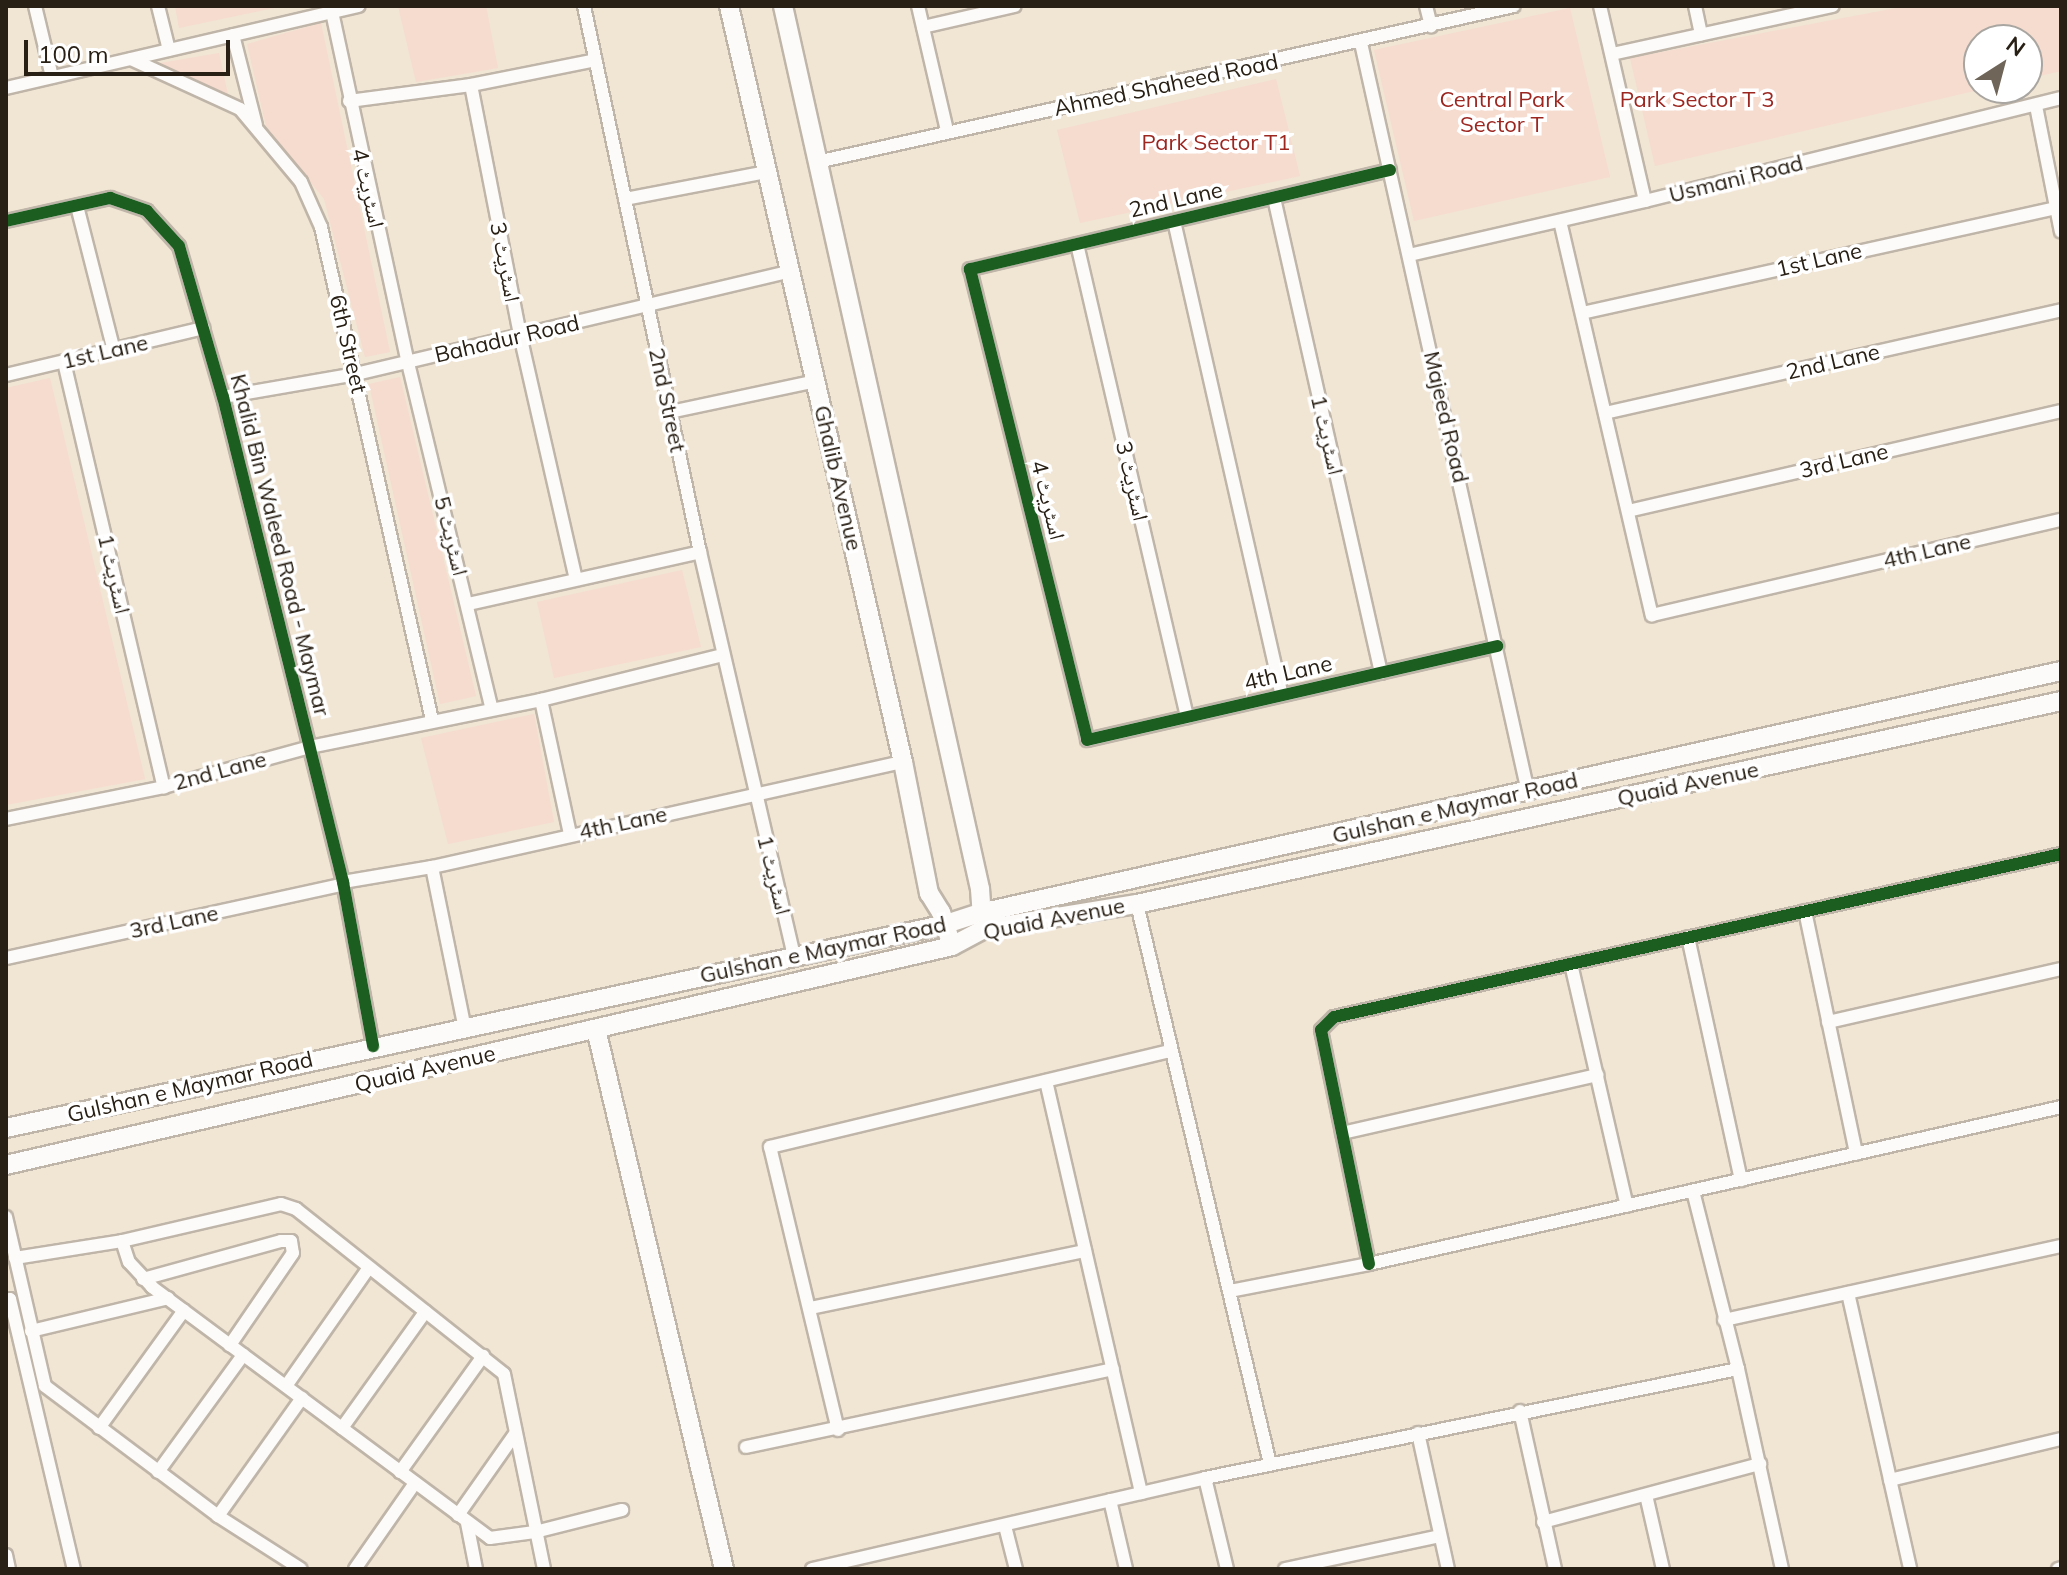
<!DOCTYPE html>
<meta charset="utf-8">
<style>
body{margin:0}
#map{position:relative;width:2067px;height:1575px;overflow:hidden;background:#f1e5d4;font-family:Mulish,"Noto Naskh Arabic",sans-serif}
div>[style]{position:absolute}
.green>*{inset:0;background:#f6dbcf}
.roads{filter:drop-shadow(2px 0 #bfb5a8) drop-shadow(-2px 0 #bfb5a8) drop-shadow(0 2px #bfb5a8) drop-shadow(0 -2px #bfb5a8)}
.street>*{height:12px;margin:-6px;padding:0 6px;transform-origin:6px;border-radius:6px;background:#fdfbf9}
.secondary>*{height:18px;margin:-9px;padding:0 9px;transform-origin:9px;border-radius:9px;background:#fdfbf9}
.cycleway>*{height:12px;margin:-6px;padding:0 6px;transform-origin:6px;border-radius:6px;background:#1b5e20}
span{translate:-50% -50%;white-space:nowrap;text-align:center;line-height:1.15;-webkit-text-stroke:7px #fff;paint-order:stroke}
.street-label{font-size:22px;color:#292015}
.park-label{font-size:22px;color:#9c2620}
.frame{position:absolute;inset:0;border:8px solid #292015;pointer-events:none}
.north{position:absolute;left:1963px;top:24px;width:80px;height:80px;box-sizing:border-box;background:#fff;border:2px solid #a9a6a1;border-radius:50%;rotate:36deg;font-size:22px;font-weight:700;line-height:32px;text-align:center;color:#292015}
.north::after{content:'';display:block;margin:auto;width:28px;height:36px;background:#6f6558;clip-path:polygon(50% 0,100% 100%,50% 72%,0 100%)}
.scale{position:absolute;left:24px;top:40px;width:206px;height:36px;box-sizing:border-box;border:4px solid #292015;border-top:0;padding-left:10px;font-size:24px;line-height:28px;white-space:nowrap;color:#292015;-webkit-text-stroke:6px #fff;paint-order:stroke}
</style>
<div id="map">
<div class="green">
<i style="clip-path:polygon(175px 6px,283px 6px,179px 28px)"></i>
<i style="clip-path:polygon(398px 6px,486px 6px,498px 68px,416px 82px)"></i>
<i style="clip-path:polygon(1907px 6px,2061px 6px,2061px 71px,2027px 79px,2027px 40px,1979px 40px,1979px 88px,1987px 88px,1655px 166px,1630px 58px)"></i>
<i style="clip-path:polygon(1570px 8px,1610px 177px,1414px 221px,1374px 50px)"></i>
<i style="clip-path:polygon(321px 23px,390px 352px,365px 357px,324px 199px,266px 126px,247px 44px)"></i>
<i style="clip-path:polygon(219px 53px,228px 95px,155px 64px)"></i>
<i style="clip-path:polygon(1276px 79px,1300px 176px,1080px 223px,1057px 130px)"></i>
<i style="clip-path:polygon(400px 377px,476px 696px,440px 704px,369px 384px)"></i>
<i style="clip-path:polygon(50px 378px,145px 779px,6px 805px,6px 388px)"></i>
<i style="clip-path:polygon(682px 570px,701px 647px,554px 678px,537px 602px)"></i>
<i style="clip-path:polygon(534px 714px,554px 822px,448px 844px,421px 738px)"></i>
</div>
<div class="roads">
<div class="street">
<i style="left:35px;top:6px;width:73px;rotate:76.5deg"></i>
<i style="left:158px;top:6px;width:45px;rotate:76deg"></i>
<i style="left:584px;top:6px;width:558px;rotate:78.01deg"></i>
<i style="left:700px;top:552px;width:416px;rotate:76.9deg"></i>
<i style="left:918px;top:6px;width:128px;rotate:76.9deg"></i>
<i style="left:1426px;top:6px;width:21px;rotate:76deg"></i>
<i style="left:1600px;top:6px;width:200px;rotate:77deg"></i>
<i style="left:1695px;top:6px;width:29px;rotate:78deg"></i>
<i style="left:332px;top:12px;width:359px;rotate:77.8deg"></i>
<i style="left:408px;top:363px;width:356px;rotate:76.4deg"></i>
<i style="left:923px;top:27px;width:94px;rotate:-12.9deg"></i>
<i style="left:233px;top:35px;width:93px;rotate:75.7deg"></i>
<i style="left:1361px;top:43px;width:767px;rotate:77.43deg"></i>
<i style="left:1612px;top:54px;width:226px;rotate:-12.3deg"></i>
<i style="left:131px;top:59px;width:120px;rotate:24.6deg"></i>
<i style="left:240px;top:109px;width:95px;rotate:50.1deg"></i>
<i style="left:301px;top:182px;width:49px;rotate:66deg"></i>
<i style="left:321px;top:227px;width:505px;rotate:77.31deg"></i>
<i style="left:471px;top:85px;width:255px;rotate:78.9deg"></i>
<i style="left:520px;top:335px;width:250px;rotate:77.1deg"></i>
<i style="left:6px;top:88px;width:362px;rotate:-13.1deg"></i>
<i style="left:349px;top:101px;width:123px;rotate:-7.5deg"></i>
<i style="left:471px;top:85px;width:127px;rotate:-11.3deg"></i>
<i style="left:2036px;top:106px;width:128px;rotate:78.8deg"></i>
<i style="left:817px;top:162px;width:714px;rotate:-12.62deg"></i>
<i style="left:1390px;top:170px;width:432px;rotate:166.7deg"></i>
<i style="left:970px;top:269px;width:485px;rotate:76deg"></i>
<i style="left:1087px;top:740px;width:421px;rotate:-12.9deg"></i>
<i style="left:1274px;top:198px;width:487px;rotate:77.3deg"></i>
<i style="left:625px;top:199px;width:144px;rotate:-10.8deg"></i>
<i style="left:77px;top:206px;width:150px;rotate:75.7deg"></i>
<i style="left:6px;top:221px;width:107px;rotate:-12.5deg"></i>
<i style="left:110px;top:198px;width:39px;rotate:19deg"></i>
<i style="left:147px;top:211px;width:47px;rotate:47.6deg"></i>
<i style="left:179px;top:246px;width:157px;rotate:73.8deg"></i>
<i style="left:223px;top:397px;width:500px;rotate:76.1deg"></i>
<i style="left:343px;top:882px;width:167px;rotate:79.6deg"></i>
<i style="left:1174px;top:221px;width:486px;rotate:77.2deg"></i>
<i style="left:1560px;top:221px;width:405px;rotate:76.9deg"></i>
<i style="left:1652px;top:615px;width:420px;rotate:-13.1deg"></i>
<i style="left:1077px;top:244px;width:486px;rotate:76.9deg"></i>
<i style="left:1409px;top:255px;width:242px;rotate:-12.9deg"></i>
<i style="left:1645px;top:201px;width:429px;rotate:-13.9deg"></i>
<i style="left:1582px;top:313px;width:485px;rotate:-12.5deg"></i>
<i style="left:64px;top:362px;width:437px;rotate:76.8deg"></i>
<i style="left:6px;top:375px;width:203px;rotate:-13.4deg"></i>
<i style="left:223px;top:397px;width:135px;rotate:-9.8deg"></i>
<i style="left:356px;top:374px;width:445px;rotate:-13.3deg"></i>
<i style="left:670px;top:412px;width:149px;rotate:-12deg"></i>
<i style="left:1605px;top:413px;width:467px;rotate:-12.7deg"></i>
<i style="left:1628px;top:511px;width:444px;rotate:-13deg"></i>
<i style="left:468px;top:604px;width:238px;rotate:-12.6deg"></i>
<i style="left:541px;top:700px;width:137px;rotate:77.8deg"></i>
<i style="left:6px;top:819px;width:161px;rotate:-11.4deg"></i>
<i style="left:164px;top:787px;width:151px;rotate:-15.3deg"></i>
<i style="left:310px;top:747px;width:236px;rotate:-11.5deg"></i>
<i style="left:541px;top:700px;width:187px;rotate:-13.9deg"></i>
<i style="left:432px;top:867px;width:165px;rotate:78.5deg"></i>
<i style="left:343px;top:882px;width:90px;rotate:-9.6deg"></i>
<i style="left:432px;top:867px;width:483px;rotate:-12.6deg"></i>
<i style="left:1137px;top:904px;width:576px;rotate:76.64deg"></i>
<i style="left:1805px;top:911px;width:248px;rotate:78.1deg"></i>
<i style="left:1688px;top:937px;width:249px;rotate:77.7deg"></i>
<i style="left:6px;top:958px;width:344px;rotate:-12.3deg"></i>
<i style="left:1571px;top:964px;width:248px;rotate:77deg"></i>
<i style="left:1828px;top:1022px;width:239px;rotate:-12.8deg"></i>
<i style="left:1046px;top:1081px;width:423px;rotate:77deg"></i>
<i style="left:1342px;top:1133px;width:262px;rotate:-12.8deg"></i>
<i style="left:1693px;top:1191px;width:184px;rotate:75.8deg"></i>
<i style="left:1738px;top:1369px;width:205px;rotate:77.6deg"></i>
<i style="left:6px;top:1217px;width:173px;rotate:77deg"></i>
<i style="left:45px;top:1386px;width:216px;rotate:36.9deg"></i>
<i style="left:218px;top:1516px;width:98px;rotate:32.6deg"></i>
<i style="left:122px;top:1241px;width:22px;rotate:72deg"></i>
<i style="left:129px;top:1262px;width:34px;rotate:47deg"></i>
<i style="left:152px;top:1287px;width:421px;rotate:36.6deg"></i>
<i style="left:490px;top:1538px;width:45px;rotate:-7.6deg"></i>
<i style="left:535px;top:1532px;width:90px;rotate:-14.2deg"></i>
<i style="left:15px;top:1258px;width:108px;rotate:-9deg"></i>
<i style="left:122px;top:1241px;width:163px;rotate:-13.1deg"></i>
<i style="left:281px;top:1204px;width:16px;rotate:18deg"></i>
<i style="left:296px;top:1209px;width:265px;rotate:38.4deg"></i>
<i style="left:504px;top:1374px;width:199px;rotate:78.4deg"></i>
<i style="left:1369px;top:1264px;width:239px;rotate:-101.6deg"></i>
<i style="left:1321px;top:1030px;width:18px;rotate:-45deg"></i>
<i style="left:1334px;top:1017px;width:745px;rotate:-12.64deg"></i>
<i style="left:143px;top:1279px;width:143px;rotate:-15.4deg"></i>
<i style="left:281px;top:1241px;width:10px"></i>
<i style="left:291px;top:1241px;width:12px;rotate:81deg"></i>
<i style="left:293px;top:1253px;width:112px;rotate:124.4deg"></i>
<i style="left:1230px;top:1291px;width:142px;rotate:-11deg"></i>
<i style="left:1369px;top:1264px;width:710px;rotate:-12.78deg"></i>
<i style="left:1848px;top:1293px;width:283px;rotate:77.3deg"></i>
<i style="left:6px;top:1300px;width:4px;rotate:-14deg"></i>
<i style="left:10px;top:1299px;width:277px;rotate:76.7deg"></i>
<i style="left:811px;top:1308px;width:280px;rotate:-11.8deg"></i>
<i style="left:1724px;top:1320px;width:345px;rotate:-12.4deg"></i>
<i style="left:31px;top:1331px;width:141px;rotate:-13.5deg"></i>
<i style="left:286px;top:1386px;width:143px;rotate:-55deg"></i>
<i style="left:1520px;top:1411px;width:162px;rotate:77.5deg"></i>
<i style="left:99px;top:1428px;width:145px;rotate:-54.2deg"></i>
<i style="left:342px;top:1428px;width:143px;rotate:-54.4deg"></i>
<i style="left:838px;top:1430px;width:291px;rotate:-103.5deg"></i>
<i style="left:770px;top:1147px;width:412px;rotate:-13.5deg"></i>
<i style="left:1418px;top:1433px;width:139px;rotate:77.6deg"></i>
<i style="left:746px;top:1447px;width:375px;rotate:-12deg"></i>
<i style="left:158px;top:1472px;width:145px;rotate:-54deg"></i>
<i style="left:400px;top:1472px;width:143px;rotate:-54.4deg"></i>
<i style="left:1205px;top:1478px;width:94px;rotate:76.4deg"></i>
<i style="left:1890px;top:1480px;width:176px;rotate:-13.5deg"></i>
<i style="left:1646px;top:1495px;width:76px;rotate:77.1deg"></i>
<i style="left:1110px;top:1500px;width:71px;rotate:76.9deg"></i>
<i style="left:458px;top:1515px;width:99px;rotate:-54.9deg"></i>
<i style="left:218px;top:1516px;width:145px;rotate:-54.6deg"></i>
<i style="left:1543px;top:1522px;width:225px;rotate:-15deg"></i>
<i style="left:467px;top:1523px;width:47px;rotate:78.9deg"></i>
<i style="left:1005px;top:1526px;width:44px;rotate:75.7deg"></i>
<i style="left:6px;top:1555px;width:14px;rotate:78deg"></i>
<i style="left:355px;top:1569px;width:105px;rotate:-55.1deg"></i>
<i style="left:812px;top:1569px;width:403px;rotate:-13deg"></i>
<i style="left:1205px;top:1478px;width:544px;rotate:-11.56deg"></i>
<i style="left:1285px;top:1569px;width:158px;rotate:-12deg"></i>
<i style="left:2058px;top:1569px;width:3px;rotate:-18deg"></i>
</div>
<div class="secondary">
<i style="left:729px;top:6px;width:776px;rotate:77.04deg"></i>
<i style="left:903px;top:762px;width:134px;rotate:78.8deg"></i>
<i style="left:929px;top:893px;width:22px;rotate:58deg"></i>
<i style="left:941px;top:912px;width:25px;rotate:72deg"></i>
<i style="left:783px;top:6px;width:905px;rotate:77.42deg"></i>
<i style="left:980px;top:889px;width:32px;rotate:86deg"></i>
<i style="left:596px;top:1029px;width:555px;rotate:76.66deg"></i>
<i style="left:6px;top:1128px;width:962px;rotate:-12.24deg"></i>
<i style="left:946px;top:924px;width:36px;rotate:-18deg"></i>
<i style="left:980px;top:913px;width:1108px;rotate:-12.62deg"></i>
<i style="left:6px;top:1165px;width:971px;rotate:-13.03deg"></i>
<i style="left:952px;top:946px;width:36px;rotate:-28deg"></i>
<i style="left:984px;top:929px;width:155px;rotate:-9.3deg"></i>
<i style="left:1137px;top:904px;width:946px;rotate:-12.39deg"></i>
</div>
</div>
<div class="cycleway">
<i style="left:1390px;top:170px;width:432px;rotate:166.7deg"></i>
<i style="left:970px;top:269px;width:485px;rotate:76deg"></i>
<i style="left:1087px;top:740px;width:421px;rotate:-12.9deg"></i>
<i style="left:6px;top:221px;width:107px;rotate:-12.5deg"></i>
<i style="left:110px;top:198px;width:39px;rotate:19deg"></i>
<i style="left:147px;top:211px;width:47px;rotate:47.6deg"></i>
<i style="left:179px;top:246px;width:157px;rotate:73.8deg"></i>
<i style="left:223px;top:397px;width:500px;rotate:76.1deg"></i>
<i style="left:343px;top:882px;width:167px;rotate:79.6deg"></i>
<i style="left:1369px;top:1264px;width:239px;rotate:-101.6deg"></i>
<i style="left:1321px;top:1030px;width:18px;rotate:-45deg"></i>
<i style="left:1334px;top:1017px;width:745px;rotate:-12.64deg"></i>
</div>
<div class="street-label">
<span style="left:1166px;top:85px;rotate:-12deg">Ahmed Shaheed Road</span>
<span style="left:1736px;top:179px;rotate:-14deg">Usmani Road</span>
<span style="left:368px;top:188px;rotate:77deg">اسٹریٹ 4</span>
<span style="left:1176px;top:200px;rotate:-13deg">2nd Lane</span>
<span style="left:1819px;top:260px;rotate:-13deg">1st Lane</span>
<span style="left:505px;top:262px;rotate:79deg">اسٹریٹ 3</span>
<span style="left:507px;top:339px;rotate:-13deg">Bahadur Road</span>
<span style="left:348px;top:344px;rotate:77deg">6th Street</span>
<span style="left:105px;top:352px;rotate:-13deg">1st Lane</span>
<span style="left:1833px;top:362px;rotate:-13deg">2nd Lane</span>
<span style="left:667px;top:400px;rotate:78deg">2nd Street</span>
<span style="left:1446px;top:417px;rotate:77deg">Majeed Road</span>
<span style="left:1327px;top:435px;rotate:77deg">اسٹریٹ 1</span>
<span style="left:1844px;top:461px;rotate:-13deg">3rd Lane</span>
<span style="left:838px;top:478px;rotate:77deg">Ghalib Avenue</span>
<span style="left:1132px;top:481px;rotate:77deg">اسٹریٹ 3</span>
<span style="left:1048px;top:500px;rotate:76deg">اسٹریٹ 4</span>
<span style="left:451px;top:536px;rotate:76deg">اسٹریٹ 5</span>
<span style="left:280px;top:545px;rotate:76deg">Khalid Bin Waleed Road - Maymar</span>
<span style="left:1927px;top:551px;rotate:-13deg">4th Lane</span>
<span style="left:114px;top:574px;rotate:77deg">اسٹریٹ 1</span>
<span style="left:1288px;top:673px;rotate:-13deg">4th Lane</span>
<span style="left:220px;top:771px;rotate:-15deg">2nd Lane</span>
<span style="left:1688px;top:784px;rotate:-12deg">Quaid Avenue</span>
<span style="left:1455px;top:808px;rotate:-13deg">Gulshan e Maymar Road</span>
<span style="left:623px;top:823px;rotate:-12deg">4th Lane</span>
<span style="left:774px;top:875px;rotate:76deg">اسٹریٹ 1</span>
<span style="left:1054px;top:919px;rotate:-11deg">Quaid Avenue</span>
<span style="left:174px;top:922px;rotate:-12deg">3rd Lane</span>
<span style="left:823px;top:950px;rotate:-12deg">Gulshan e Maymar Road</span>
<span style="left:425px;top:1069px;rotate:-13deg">Quaid Avenue</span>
<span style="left:190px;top:1087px;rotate:-13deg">Gulshan e Maymar Road</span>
</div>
<div class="park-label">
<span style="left:1502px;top:112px">Central Park<br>Sector T</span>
<span style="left:1697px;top:100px">Park Sector T 3</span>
<span style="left:1216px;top:143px">Park Sector T1</span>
</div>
<div class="frame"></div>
<div class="north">N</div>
<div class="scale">100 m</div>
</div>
